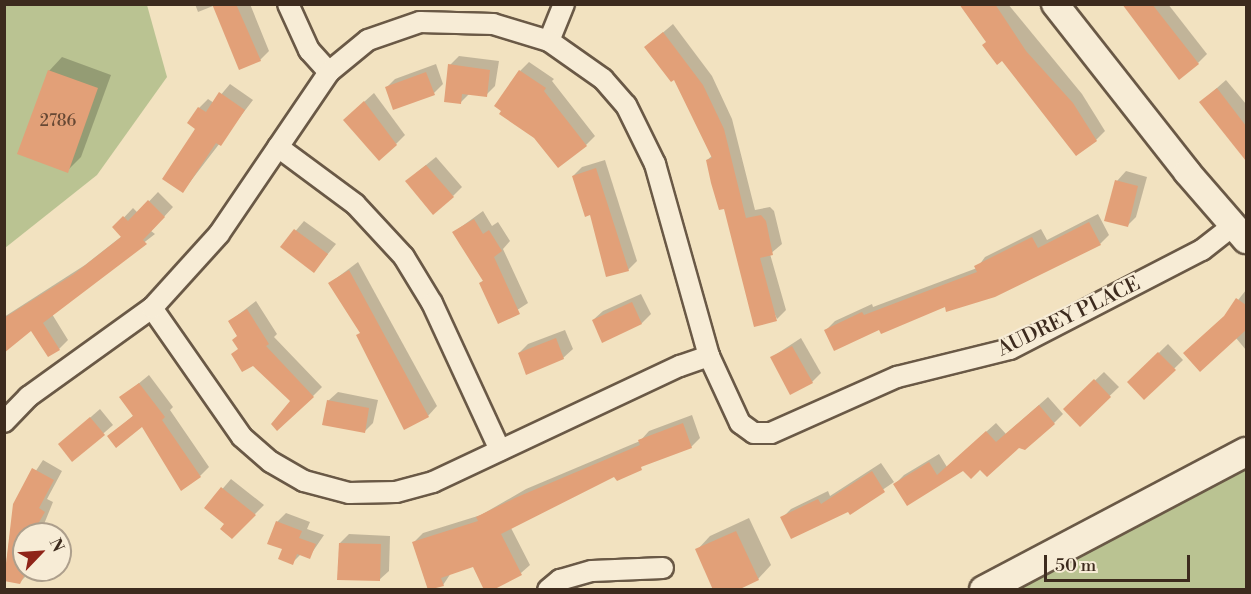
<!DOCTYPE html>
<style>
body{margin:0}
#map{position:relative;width:1251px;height:594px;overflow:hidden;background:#f2e2c0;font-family:"Libre Bodoni",serif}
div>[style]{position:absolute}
.green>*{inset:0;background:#bac392}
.shadow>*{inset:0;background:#0003}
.building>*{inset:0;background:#e2a078}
.roads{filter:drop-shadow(2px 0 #6a5946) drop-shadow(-2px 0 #6a5946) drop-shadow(0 2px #6a5946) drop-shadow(0 -2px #6a5946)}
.minor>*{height:20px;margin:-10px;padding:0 10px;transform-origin:10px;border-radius:10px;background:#f7ecd6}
.tertiary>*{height:26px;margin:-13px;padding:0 13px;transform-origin:13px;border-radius:13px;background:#f7ecd6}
.secondary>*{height:28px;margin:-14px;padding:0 14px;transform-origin:14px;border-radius:14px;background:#f7ecd6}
span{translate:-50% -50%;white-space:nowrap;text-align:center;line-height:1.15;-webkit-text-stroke:4.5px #f7ecd6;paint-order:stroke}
.number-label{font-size:16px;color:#664834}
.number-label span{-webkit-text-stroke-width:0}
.street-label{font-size:20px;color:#3d2b1e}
.frame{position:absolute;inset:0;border:6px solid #3d2b1e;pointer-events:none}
.north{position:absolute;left:12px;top:522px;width:60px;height:60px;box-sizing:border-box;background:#f7ecd6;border:2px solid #ad9f8c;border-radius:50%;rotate:65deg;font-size:16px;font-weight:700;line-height:24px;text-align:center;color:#3d2b1e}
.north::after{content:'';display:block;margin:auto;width:21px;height:27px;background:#8f2418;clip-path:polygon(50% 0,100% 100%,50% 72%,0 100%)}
.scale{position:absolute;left:1044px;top:555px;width:146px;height:27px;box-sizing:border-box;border:3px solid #3d2b1e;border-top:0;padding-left:8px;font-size:18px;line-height:21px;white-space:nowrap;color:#3d2b1e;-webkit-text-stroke:4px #f7ecd6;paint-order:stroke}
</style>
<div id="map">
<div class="green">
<i style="clip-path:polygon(5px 5px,147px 5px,167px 77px,97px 175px,5px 248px)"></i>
<i style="clip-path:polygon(1246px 457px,1246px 589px,987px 590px)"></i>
</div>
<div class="shadow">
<i style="clip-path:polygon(195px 4px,250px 4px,269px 51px,260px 60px,213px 6px,198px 12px)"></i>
<i style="clip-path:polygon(961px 4px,1008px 4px,1082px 94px,1105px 131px,1096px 140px,1002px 59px)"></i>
<i style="clip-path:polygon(1123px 4px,1168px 4px,1207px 54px,1198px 63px)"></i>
<i style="clip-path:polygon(673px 24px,712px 76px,732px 119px,755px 210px,770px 207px,774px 211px,782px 244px,770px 254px,786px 310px,777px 319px,725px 207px,707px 160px,712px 156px,674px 77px,646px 47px)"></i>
<i style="clip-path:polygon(459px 56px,499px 61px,495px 86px,486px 95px,470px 93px,460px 103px,450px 65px)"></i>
<i style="clip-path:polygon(62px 57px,111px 75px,81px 157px,67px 171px,49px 71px)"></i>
<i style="clip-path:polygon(529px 62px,554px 79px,552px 81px,595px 136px,586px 145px,536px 136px,520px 71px)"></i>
<i style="clip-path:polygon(436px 64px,443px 84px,434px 93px,386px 88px,395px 79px)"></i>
<i style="clip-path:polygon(1226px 80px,1246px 104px,1246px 158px,1201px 102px)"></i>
<i style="clip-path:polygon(230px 84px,253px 100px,183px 191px,199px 108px,208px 99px,214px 103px)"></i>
<i style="clip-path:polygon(374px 93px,405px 135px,396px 144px,354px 111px)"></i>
<i style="clip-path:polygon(436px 157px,462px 187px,453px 196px,416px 173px)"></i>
<i style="clip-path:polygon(605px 160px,637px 261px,628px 270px,591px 213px,573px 176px,582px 167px)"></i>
<i style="clip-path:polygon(1126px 171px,1147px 177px,1136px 217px,1127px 226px,1117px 181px)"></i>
<i style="clip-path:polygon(158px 192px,173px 207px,151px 231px,155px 234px,52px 314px,68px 340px,59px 349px,32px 329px,4px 349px,4px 317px,85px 265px,122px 236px,114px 228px,133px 208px,138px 213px)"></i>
<i style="clip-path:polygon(483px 211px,492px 226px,498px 222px,510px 241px,503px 249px,528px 303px,499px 322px,480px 283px,484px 280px,454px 232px)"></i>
<i style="clip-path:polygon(1098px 214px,1109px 235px,1100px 244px,880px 328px,826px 330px,835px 321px,872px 304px,873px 307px,977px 268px,985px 257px,1041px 229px,1047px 240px)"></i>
<i style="clip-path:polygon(304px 221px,336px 244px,314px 271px,282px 247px)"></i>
<i style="clip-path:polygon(358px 262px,437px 406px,428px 416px,330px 283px)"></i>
<i style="clip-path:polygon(1246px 290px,1246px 350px,1236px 338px,1227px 314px)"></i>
<i style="clip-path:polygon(641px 294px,651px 314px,642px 323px,593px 320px,603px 311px)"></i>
<i style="clip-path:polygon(256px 301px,277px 334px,274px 337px,322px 387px,313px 396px,292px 401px,239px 348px,239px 335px,230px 321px)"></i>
<i style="clip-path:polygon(565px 330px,573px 349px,563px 358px,519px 353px,528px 344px)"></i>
<i style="clip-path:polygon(801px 338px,821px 373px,812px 382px,772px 357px)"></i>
<i style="clip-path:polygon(1168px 344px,1183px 360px,1144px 398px,1129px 382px)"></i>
<i style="clip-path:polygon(1104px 372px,1119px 387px,1080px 424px,1065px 409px)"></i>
<i style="clip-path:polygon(149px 375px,173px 407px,170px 410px,209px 467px,200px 476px,142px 425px,109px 436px,134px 415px,121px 398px)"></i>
<i style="clip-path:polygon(338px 392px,378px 400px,373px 423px,364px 432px,328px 401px)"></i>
<i style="clip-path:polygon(1048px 397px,1063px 414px,1054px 423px,981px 468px,963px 469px,908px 503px,895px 484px,904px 475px,939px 454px,947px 467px,996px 423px,1006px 434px)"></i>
<i style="clip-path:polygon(100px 409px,113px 425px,73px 460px,60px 444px)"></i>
<i style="clip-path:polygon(692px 415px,700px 438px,691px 447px,647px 463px,617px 479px,614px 475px,511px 528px,530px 565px,521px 573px,474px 566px,451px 573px,443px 585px,414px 542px,423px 533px,481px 515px,526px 489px,640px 441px,649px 431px)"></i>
<i style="clip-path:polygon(43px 460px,62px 471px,47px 499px,53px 502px,40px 534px,24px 534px,24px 570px,30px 570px,29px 573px,20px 582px,4px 580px,14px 504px)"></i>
<i style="clip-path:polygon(881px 463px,894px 482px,850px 512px,848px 510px,782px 518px,791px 509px,828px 491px,830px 496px)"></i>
<i style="clip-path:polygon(231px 479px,264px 505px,232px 537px,226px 523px,206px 508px)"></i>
<i style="clip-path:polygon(286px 513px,310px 522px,307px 529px,324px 535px,309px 557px,301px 554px,292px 563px,277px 522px)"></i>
<i style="clip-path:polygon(749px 518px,771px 565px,758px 579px,697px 550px,710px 536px)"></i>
<i style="clip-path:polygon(349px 534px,390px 536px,389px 571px,379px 580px,340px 543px)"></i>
</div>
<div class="building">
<i style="clip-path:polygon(212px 4px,236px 4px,261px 61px,239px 70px)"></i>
<i style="clip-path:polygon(959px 4px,995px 4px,1026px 51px,1073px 103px,1097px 141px,1076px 156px,1002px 61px,997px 65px,982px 45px,986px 42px)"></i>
<i style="clip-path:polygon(1122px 4px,1152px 4px,1199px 64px,1179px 80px)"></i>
<i style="clip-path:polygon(663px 32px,703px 85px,724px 129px,746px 218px,761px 215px,766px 221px,773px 255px,760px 258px,777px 321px,754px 327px,724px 209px,719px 210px,711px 183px,706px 160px,712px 158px,674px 80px,671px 82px,644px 47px)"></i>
<i style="clip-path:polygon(448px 64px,490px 70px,487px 97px,462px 94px,461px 104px,444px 102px)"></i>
<i style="clip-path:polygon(48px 70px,98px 88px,68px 173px,17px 154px)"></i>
<i style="clip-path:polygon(519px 70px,546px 88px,544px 91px,587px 146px,558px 168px,534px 138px,499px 114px,501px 111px,494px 106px)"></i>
<i style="clip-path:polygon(426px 72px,435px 95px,393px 110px,385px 87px)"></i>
<i style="clip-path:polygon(1217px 88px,1246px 126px,1246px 161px,1199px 102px)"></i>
<i style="clip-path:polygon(219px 92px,245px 110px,221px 146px,216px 143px,183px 193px,162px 179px,195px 129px,187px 123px,198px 107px,206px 112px)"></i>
<i style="clip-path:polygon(364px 101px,397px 145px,379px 161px,343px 120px)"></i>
<i style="clip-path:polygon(426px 165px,454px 197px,433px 215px,405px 181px)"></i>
<i style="clip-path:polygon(596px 168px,629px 271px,606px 277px,590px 215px,585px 217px,572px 176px)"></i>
<i style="clip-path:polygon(1115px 180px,1138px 186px,1128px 227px,1104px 221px)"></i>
<i style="clip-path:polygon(148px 200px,165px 217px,143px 240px,147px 244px,43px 323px,60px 350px,48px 357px,31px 331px,4px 353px,4px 318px,74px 274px,121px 237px,112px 227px,123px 216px,128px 221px)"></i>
<i style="clip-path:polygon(474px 219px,483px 234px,489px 230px,502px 251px,494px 257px,520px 314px,498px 324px,479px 283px,483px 281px,452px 232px)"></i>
<i style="clip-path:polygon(1089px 222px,1101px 245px,995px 297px,946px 312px,945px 307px,881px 334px,879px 330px,834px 351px,824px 330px,862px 312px,864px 315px,977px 272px,974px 266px,1032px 237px,1038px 248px)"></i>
<i style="clip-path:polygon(294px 229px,328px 254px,314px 273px,280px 247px)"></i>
<i style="clip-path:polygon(349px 270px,429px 417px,404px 430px,356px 335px,360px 333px,328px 283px)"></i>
<i style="clip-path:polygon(1236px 298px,1246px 305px,1246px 330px,1200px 372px,1183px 353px,1224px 316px)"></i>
<i style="clip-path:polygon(632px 302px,642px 324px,602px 343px,592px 320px)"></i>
<i style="clip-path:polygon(247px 309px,269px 344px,266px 346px,314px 397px,277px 431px,271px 424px,290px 401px,253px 366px,242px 372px,231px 354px,238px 349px,232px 340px,237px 336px,228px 321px)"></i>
<i style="clip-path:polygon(556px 338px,564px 359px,526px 375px,518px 353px)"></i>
<i style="clip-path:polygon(792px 346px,813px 383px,790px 395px,770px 357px)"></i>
<i style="clip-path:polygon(1158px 352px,1176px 370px,1144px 400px,1127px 382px)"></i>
<i style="clip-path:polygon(1094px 379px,1111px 397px,1080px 427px,1063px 409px)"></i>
<i style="clip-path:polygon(139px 383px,165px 417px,162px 420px,201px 477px,181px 491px,142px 427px,116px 448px,107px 436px,133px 416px,119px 397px)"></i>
<i style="clip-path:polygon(327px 400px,369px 408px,365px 433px,322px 425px)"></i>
<i style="clip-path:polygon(1039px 405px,1055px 424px,1025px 450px,1019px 448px,987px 477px,980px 470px,971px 479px,963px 471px,907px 506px,893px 484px,929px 462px,937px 475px,986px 431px,996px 442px)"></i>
<i style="clip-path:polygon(90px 417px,105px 435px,72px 462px,58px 444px)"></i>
<i style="clip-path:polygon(683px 423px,692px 448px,641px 467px,642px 470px,617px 481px,614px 477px,501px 534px,522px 575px,493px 590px,484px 590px,473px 567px,441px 578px,444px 586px,428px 590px,412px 542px,478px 521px,476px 517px,515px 498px,640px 445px,638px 440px)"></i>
<i style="clip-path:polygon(32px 468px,54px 480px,39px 508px,45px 512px,32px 534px,24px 534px,24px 576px,20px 584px,4px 581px,13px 504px)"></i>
<i style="clip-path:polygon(872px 471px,885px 492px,850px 515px,848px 512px,791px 539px,780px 517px,818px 499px,821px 504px)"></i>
<i style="clip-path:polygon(221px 487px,256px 515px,232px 539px,220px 529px,224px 524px,204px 508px)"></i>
<i style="clip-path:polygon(276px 521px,302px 531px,299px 538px,316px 544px,310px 559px,297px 554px,293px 565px,278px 559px,282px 549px,267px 544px)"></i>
<i style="clip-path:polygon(736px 531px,759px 580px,738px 590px,713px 590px,695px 549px)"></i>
<i style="clip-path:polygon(339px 543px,381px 544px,380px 581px,337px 580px)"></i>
</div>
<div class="roads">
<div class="minor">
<i style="left:288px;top:4px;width:51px;rotate:65.5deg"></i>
<i style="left:309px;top:50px;width:30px;rotate:48deg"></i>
<i style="left:549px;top:41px;width:40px;rotate:-68deg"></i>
<i style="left:278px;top:147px;width:96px;rotate:36.5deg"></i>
<i style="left:355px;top:204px;width:72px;rotate:47.2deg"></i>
<i style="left:404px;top:257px;width:54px;rotate:58.7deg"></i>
<i style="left:432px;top:303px;width:162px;rotate:65.2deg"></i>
<i style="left:152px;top:308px;width:157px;rotate:55.1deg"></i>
<i style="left:242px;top:437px;width:38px;rotate:41deg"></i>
<i style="left:271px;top:462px;width:38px;rotate:30deg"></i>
<i style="left:304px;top:481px;width:47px;rotate:14.9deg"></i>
<i style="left:349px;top:493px;width:47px;rotate:-1.2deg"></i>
<i style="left:396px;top:492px;width:38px;rotate:-15deg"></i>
<i style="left:433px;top:482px;width:273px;rotate:-25.2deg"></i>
<i style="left:680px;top:366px;width:31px;rotate:-19deg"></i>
<i style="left:4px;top:422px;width:35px;rotate:-46deg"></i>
<i style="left:28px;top:397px;width:153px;rotate:-35.7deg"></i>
<i style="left:152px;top:308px;width:100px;rotate:-47.8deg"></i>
<i style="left:219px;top:234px;width:196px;rotate:-55.8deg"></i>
<i style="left:329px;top:72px;width:50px;rotate:-39.4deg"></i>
<i style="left:368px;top:40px;width:55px;rotate:-19.1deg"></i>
<i style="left:420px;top:22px;width:73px;rotate:1.6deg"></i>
<i style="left:493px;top:24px;width:59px;rotate:16.9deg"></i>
<i style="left:549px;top:41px;width:66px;rotate:35.1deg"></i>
<i style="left:603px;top:79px;width:35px;rotate:49deg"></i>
<i style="left:626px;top:105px;width:66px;rotate:63.8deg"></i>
<i style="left:655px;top:164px;width:199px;rotate:74.3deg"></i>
<i style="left:709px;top:356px;width:74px;rotate:65.2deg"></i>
<i style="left:740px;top:423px;width:17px;rotate:36deg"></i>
<i style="left:754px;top:433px;width:17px"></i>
<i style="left:771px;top:433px;width:138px;rotate:-24deg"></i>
<i style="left:897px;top:377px;width:116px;rotate:-13.9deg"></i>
<i style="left:1010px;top:349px;width:216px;rotate:-27.3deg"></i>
<i style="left:1202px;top:250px;width:39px;rotate:-38deg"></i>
<i style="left:548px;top:590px;width:16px;rotate:-40deg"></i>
<i style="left:560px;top:580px;width:33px;rotate:-16deg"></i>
<i style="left:592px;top:571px;width:71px;rotate:-2.4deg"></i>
</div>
<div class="tertiary">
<i style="left:1055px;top:4px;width:214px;rotate:51.8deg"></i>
<i style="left:1187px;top:172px;width:90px;rotate:49.1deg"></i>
</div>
<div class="secondary">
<i style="left:984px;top:590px;width:296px;rotate:-27.8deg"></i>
</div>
</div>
<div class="number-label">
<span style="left:58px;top:121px">2786</span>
</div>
<div class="street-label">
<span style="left:1069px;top:317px;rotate:-26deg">AUDREY PLACE</span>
</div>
<div class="frame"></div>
<div class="north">N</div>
<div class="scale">50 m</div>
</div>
